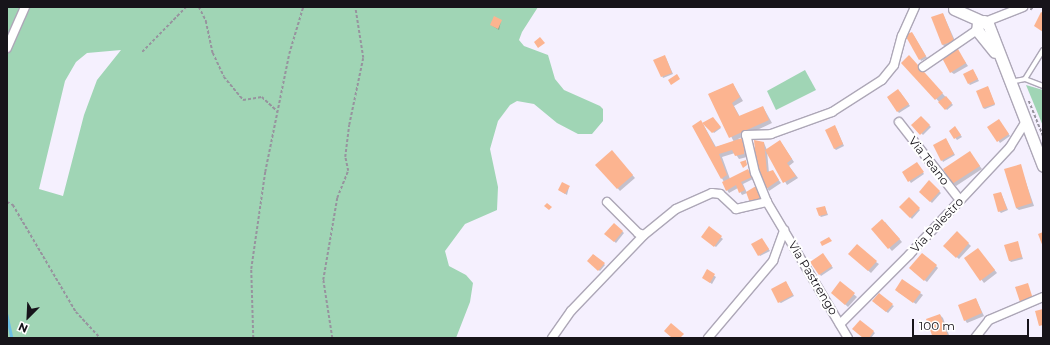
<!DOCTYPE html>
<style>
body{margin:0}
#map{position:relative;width:1050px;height:345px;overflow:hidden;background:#f5f0fe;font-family:Montserrat,sans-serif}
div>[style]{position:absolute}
.green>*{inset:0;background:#a0d5b5}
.shadow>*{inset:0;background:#0003}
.stream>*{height:2.5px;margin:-1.25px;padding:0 1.25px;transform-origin:1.25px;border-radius:1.25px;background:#6dc1e6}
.building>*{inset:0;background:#fcb490}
.path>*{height:1.5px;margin-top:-0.75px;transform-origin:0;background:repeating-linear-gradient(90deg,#97939e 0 3px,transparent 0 5px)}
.roads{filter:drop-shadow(1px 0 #ada7b7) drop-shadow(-1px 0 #ada7b7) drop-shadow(0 1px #ada7b7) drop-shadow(0 -1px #ada7b7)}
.lane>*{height:4px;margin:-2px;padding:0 2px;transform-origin:2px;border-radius:2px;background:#fff}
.street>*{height:8px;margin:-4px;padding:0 4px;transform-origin:4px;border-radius:4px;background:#fff}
.secondary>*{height:11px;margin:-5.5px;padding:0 5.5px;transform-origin:5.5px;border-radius:5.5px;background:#fff}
span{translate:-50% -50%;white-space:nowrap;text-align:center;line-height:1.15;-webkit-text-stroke:4px #fff;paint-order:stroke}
.street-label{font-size:12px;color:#17141a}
.frame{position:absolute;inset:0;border:8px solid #17141a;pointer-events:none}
.north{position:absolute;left:8px;top:297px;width:40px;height:40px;-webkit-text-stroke:3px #fff;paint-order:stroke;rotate:204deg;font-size:11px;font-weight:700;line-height:16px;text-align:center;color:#17141a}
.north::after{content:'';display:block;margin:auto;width:14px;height:18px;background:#17141a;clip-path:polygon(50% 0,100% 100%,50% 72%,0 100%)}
.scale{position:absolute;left:912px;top:319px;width:117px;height:18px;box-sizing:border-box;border:2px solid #17141a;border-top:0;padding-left:5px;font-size:12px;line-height:14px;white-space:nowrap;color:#17141a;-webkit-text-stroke:3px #fff;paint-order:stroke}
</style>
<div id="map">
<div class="green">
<i style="clip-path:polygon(evenodd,7px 7px,538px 7px,522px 32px,519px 40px,524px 46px,548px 55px,555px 79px,564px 90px,600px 106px,603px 109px,603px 121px,592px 134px,578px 134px,557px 123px,534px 104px,517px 101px,510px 105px,498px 121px,490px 149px,498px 187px,497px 210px,465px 224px,445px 251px,449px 266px,466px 275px,473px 283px,470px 302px,456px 338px,7px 338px,7px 7px,121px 50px,97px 80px,84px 115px,63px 196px,39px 189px,65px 81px,76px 62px,87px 53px,121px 50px)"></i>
<i style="clip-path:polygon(805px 70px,816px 90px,776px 110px,767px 91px)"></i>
<i style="clip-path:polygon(1026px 85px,1043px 90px,1043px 126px)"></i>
</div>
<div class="shadow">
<i style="clip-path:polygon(943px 14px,956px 43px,945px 47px,943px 45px)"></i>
<i style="clip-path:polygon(501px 21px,499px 30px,491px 25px)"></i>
<i style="clip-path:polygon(913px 34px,927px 58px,921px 61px,920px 59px)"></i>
<i style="clip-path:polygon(957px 50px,968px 66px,954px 74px,951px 72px)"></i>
<i style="clip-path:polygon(909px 57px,953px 105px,947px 110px,902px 63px)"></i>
<i style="clip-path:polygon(666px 58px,673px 74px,663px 78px,655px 60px)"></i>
<i style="clip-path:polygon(974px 72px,979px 81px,970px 85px,969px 84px)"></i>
<i style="clip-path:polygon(733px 84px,743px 101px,734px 106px,740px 117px,763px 107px,772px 123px,738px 139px,748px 142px,747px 157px,739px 159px,735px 153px,722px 157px,730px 179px,748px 170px,750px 173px,753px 179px,743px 184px,747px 193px,742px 195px,738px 188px,729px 193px,727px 190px,724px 182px,693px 126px,703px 124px,716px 147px,734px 142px,709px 94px)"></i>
<i style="clip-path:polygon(988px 87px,995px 105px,985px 109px,983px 108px)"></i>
<i style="clip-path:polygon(900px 92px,910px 106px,899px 113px,888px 98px)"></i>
<i style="clip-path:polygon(921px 117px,931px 127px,923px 135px,913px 125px)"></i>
<i style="clip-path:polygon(714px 120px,721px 128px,714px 133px,704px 123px)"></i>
<i style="clip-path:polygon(1000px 122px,1010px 136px,1000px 143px,989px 127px)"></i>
<i style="clip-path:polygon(836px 128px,844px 146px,836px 150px,834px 148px)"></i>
<i style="clip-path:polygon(956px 129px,962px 137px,957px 140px,950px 131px)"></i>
<i style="clip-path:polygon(780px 141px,794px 162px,789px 166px,798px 178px,787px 185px,767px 151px,769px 173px,773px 173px,781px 183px,769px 191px,758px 173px,764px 143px,767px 150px)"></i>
<i style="clip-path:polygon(947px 141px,955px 155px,943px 162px,942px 160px)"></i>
<i style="clip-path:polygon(970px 153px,982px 169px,956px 186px,953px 183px)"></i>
<i style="clip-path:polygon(614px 154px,635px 178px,620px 191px,597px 165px)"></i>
<i style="clip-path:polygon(918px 165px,924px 174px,911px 183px,903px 172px)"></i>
<i style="clip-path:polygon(1020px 165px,1034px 206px,1019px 210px,1016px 208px)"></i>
<i style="clip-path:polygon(929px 182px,941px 193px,932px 203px,920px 192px)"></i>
<i style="clip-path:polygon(569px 187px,567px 195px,559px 190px)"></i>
<i style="clip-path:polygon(1001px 193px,1008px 210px,1001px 213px,999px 211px)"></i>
<i style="clip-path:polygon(909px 199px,920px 210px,912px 219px,901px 207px)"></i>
<i style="clip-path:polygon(825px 207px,828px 215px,821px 217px,820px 216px)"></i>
<i style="clip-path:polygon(885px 222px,902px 242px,892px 251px,872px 229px)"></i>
<i style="clip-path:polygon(614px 224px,624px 233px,616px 243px,606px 234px)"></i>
<i style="clip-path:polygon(709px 228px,723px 239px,716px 247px,704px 238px)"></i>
<i style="clip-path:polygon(957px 233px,971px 246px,959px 259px,944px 246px)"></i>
<i style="clip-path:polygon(763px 241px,770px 251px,760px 256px,759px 255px)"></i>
<i style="clip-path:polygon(1017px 242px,1023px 259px,1011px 262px,1009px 260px)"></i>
<i style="clip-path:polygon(980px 252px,997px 273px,984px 283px,965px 258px)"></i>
<i style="clip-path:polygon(594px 255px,605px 265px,600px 271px,588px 261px)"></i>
<i style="clip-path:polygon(824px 256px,833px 268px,821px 276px,811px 262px)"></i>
<i style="clip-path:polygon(852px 256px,876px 262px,879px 264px,871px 273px)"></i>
<i style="clip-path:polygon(936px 266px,938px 268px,927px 282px,913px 271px)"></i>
<i style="clip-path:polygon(707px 271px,716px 277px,712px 284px,705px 279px)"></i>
<i style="clip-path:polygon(786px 282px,794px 296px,781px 303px,779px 302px)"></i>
<i style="clip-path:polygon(840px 283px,857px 297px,848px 307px,835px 295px)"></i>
<i style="clip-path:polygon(898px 292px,920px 293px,923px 295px,916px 304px)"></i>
<i style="clip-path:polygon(976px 299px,984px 316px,967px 323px,965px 320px)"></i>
<i style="clip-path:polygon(875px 303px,892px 305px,894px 306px,888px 313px)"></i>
<i style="clip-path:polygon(940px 315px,943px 318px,950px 338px,934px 338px,928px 319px)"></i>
<i style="clip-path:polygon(860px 321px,875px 333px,871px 338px,864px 338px)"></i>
</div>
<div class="stream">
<i style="left:7px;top:315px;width:24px;rotate:78deg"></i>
</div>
<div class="building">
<i style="clip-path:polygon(1041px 12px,1043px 13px,1043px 32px,1034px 26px)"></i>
<i style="clip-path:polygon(943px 13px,954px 41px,942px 45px,931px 17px)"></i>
<i style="clip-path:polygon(494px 16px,502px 20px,498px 29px,490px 25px)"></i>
<i style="clip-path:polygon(912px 32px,926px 56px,919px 60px,905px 35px)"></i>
<i style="clip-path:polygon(540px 37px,545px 43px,538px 48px,534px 42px)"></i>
<i style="clip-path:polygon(958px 49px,966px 63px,950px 73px,942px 58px)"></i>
<i style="clip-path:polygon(665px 55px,672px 73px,661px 77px,653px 60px)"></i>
<i style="clip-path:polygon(909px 55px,943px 93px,935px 100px,901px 63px)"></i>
<i style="clip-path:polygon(973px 69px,978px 79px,968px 84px,963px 74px)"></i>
<i style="clip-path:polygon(677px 74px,680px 79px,671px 85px,668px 80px)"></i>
<i style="clip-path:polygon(733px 83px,740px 97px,732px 103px,739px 116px,763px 106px,769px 120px,729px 138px,708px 94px)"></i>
<i style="clip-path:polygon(988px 86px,995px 104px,983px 108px,976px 91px)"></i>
<i style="clip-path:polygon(898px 89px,909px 104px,897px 112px,887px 97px)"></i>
<i style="clip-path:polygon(946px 96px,952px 103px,945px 110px,938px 102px)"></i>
<i style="clip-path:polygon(921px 116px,930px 125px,920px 135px,911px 125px)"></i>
<i style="clip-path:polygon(713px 117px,721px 127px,712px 133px,702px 123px)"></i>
<i style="clip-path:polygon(999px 119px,1009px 134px,997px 142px,987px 127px)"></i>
<i style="clip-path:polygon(701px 120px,715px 147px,745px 137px,744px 154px,735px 156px,732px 150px,719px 154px,727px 175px,721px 179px,692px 126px)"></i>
<i style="clip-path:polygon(835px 125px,843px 144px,834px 149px,825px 130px)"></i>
<i style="clip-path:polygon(955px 126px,961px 135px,954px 139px,949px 131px)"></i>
<i style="clip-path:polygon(946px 138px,954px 154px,941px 161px,933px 145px)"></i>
<i style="clip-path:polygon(754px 140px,764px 142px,767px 172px,773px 170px,779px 180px,766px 189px,757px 173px)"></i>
<i style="clip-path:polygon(780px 140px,792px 159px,787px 163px,796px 176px,783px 183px,765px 150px)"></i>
<i style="clip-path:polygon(612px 150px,633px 175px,617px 189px,595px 165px)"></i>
<i style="clip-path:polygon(970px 151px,980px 166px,952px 184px,943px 169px)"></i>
<i style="clip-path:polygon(746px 160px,747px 165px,743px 168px,740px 162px)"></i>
<i style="clip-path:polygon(917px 162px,924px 172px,908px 182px,902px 172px)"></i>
<i style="clip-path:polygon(1021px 164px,1032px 203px,1016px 208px,1004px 169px)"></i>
<i style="clip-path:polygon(748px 169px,752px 177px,741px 182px,745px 190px,739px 193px,736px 185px,726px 191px,722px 182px)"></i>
<i style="clip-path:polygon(929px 180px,940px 191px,930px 202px,919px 192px)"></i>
<i style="clip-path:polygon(562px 182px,570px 186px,565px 194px,558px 190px)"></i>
<i style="clip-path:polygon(756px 186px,761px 199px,750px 203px,746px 192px)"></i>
<i style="clip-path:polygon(1001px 192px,1007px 209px,998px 212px,993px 194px)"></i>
<i style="clip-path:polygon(909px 197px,920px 208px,910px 218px,899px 207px)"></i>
<i style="clip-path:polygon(547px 203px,552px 207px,549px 210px,544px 206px)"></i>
<i style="clip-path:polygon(825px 206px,827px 214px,819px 216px,816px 208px)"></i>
<i style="clip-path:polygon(882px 219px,900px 239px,888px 249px,871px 229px)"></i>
<i style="clip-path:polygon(614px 223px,623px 231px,614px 242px,604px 234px)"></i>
<i style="clip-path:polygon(709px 226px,722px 236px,714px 247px,701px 237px)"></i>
<i style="clip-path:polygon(957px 231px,969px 243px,956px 258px,943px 246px)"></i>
<i style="clip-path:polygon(1043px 232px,1043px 247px,1038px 234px)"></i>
<i style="clip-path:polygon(829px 237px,832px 241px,822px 246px,820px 242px)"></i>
<i style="clip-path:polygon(762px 238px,769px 249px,758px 256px,751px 244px)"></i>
<i style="clip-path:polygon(1018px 241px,1022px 257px,1009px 261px,1004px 245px)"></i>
<i style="clip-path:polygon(857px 244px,877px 261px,868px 271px,848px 254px)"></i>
<i style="clip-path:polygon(978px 248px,995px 270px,980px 281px,964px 258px)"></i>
<i style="clip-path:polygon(823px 253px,832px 266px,819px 275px,810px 262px)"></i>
<i style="clip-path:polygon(922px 253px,937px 265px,924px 281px,909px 268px)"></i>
<i style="clip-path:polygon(593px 254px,605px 263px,598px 271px,587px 261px)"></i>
<i style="clip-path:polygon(707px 269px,715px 274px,710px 283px,702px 278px)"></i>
<i style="clip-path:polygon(902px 279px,921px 292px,913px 303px,895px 290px)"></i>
<i style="clip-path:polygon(786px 281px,793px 295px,778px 303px,771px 289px)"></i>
<i style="clip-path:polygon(840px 281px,855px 293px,845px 305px,831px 293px)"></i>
<i style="clip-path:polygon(1028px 283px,1033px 299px,1020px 302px,1015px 287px)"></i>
<i style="clip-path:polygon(879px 293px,893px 304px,886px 312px,872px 301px)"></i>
<i style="clip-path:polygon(976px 298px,982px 313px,964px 321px,958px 305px)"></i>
<i style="clip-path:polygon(1043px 309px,1043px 325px,1039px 326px,1035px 311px)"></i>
<i style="clip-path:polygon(940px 314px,948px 336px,933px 338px,926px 319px)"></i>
<i style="clip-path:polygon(860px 320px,874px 331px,869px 338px,863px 338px,852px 329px)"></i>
<i style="clip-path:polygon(671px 323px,684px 334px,680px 338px,672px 338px,664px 331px)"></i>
</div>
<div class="path">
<i style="left:199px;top:7px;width:16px;rotate:63deg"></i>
<i style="left:206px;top:21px;width:33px;rotate:78deg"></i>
<i style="left:213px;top:53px;width:26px;rotate:65deg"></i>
<i style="left:224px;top:77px;width:30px;rotate:50deg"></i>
<i style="left:243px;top:100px;width:19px;rotate:-9deg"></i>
<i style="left:262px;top:97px;width:21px;rotate:43deg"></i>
<i style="left:1030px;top:10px;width:4px;rotate:-45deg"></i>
<i style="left:142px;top:52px;width:63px;rotate:-45.6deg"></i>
<i style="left:1029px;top:101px;width:38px;rotate:68deg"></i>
<i style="left:7px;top:202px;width:7px;rotate:27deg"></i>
<i style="left:13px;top:205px;width:124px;rotate:59.5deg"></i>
<i style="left:76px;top:312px;width:35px;rotate:47deg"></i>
<i style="left:253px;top:338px;width:69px;rotate:-91.7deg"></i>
<i style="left:251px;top:269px;width:98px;rotate:-81.8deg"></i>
<i style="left:265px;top:172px;width:120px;rotate:-78.5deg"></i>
<i style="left:289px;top:54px;width:49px;rotate:-73.4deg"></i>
<i style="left:332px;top:338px;width:59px;rotate:-98.8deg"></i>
<i style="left:323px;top:280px;width:83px;rotate:-80.3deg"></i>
<i style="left:337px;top:198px;width:29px;rotate:-68deg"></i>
<i style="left:348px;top:171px;width:14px;rotate:-102deg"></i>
<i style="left:345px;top:157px;width:32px;rotate:-83deg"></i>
<i style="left:349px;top:125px;width:68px;rotate:-78.2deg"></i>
<i style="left:363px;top:58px;width:52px;rotate:-98.9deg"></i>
</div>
<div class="roads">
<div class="lane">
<i style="left:1025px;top:79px;width:34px;rotate:-58deg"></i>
<i style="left:1010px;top:82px;width:15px;rotate:-11deg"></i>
<i style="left:1025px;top:79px;width:19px;rotate:21deg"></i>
</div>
<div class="street">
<i style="left:985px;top:22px;width:41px;rotate:-21.5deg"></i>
<i style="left:7px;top:48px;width:45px;rotate:-66.3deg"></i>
<i style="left:923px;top:67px;width:65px;rotate:-34.4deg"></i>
<i style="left:899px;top:122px;width:99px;rotate:52deg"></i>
<i style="left:607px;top:202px;width:44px;rotate:45deg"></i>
<i style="left:638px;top:233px;width:6px;rotate:18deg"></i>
<i style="left:644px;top:235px;width:41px;rotate:-39.1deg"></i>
<i style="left:676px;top:209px;width:39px;rotate:-24deg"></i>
<i style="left:712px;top:193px;width:8px;rotate:7deg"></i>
<i style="left:720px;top:194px;width:22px;rotate:43deg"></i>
<i style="left:736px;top:209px;width:32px;rotate:-13deg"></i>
<i style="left:840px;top:324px;width:98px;rotate:-45deg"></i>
<i style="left:909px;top:255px;width:148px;rotate:-46.9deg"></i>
<i style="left:1010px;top:147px;width:31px;rotate:-58deg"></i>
<i style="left:552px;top:338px;width:33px;rotate:-55deg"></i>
<i style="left:571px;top:311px;width:105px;rotate:-46.2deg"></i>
<i style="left:708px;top:338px;width:101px;rotate:-49.8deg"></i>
<i style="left:773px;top:261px;width:33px;rotate:-70deg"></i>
<i style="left:848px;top:338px;width:158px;rotate:-120.8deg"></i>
<i style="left:767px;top:202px;width:31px;rotate:-112deg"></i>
<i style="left:755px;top:173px;width:39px;rotate:-103deg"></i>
<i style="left:746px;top:135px;width:25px;rotate:-2deg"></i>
<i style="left:771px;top:134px;width:65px;rotate:-19.8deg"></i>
<i style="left:832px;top:112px;width:59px;rotate:-32.6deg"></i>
<i style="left:882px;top:80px;width:19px;rotate:-51deg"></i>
<i style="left:894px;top:65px;width:30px;rotate:-75deg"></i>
<i style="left:902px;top:36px;width:32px;rotate:-66deg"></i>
<i style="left:975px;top:338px;width:23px;rotate:-52deg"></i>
<i style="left:989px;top:320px;width:59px;rotate:-23.1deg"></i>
</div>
<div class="secondary">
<i style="left:954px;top:9px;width:37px;rotate:24deg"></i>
<i style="left:988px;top:24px;width:152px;rotate:68.8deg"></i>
<i style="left:984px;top:21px;width:7px;rotate:153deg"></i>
<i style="left:978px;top:24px;width:6px;rotate:99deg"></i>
<i style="left:977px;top:30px;width:28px;rotate:51deg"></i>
</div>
</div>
<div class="street-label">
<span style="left:929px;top:161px;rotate:52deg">Via Teano</span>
<span style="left:937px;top:225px;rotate:-47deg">Via Palestro</span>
<span style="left:813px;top:278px;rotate:59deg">Via Pastrengo</span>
</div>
<div class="frame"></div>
<div class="north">N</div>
<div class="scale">100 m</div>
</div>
